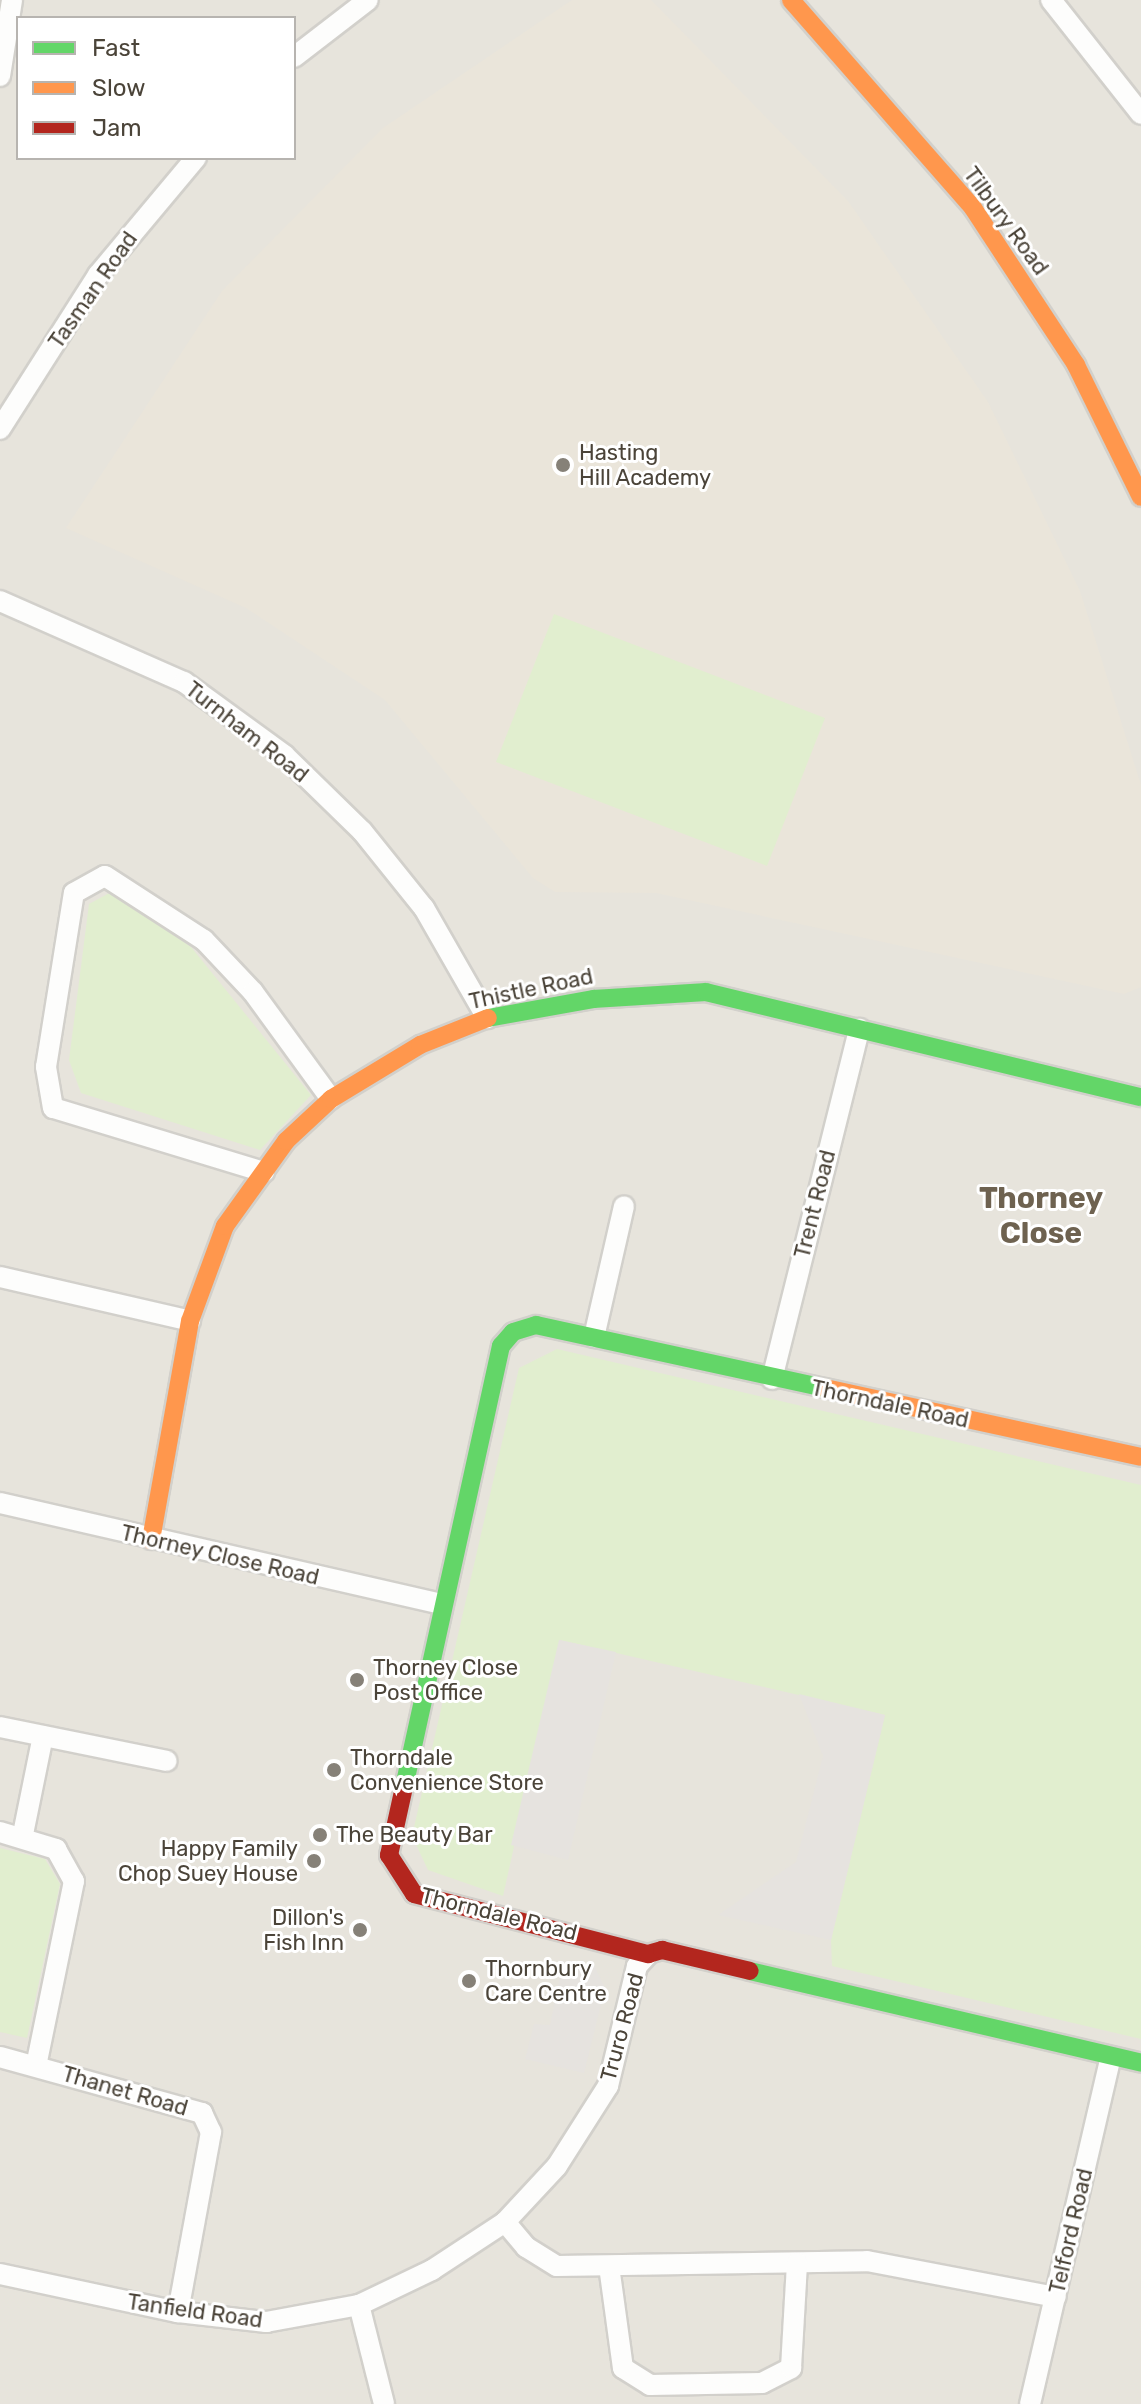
<!DOCTYPE html>
<style>
body{margin:0}
#map{position:relative;width:1141px;height:2404px;overflow:hidden;background:#f4f2ee;font-family:Rubik,sans-serif}
div>[style]{position:absolute}
.residential>*{inset:0;background:#e7e4dc}
.education>*{inset:0;background:#eae5da}
.green>*{inset:0;background:#e1eecf}
.parking>*{inset:0;background:#e6e3df}
.roads{filter:drop-shadow(2px 0 #d2d0cb) drop-shadow(-2px 0 #d2d0cb) drop-shadow(0 2px #d2d0cb) drop-shadow(0 -2px #d2d0cb)}
.street>*{height:20px;margin:-10px;padding:0 10px;transform-origin:10px;border-radius:10px;background:#fdfdfc}
.fast>*{height:18px;margin:-9px;padding:0 9px;transform-origin:9px;border-radius:9px;background:#63d668}
.slow>*{height:18px;margin:-9px;padding:0 9px;transform-origin:9px;border-radius:9px;background:#ff974d}
.jam>*{height:18px;margin:-9px;padding:0 9px;transform-origin:9px;border-radius:9px;background:#b3261e}
.dots>*{width:22px;height:22px;translate:-50% -50%;box-sizing:border-box;border:4px solid #fff;border-radius:50%}
span{translate:-50% -50%;white-space:nowrap;text-align:center;line-height:1.15;-webkit-text-stroke:6px #fff;paint-order:stroke}
.street-label{font-size:22px;color:#4b4439}
.poi-label{font-size:22px;color:#4b4439}
.left{translate:0 -50%;text-align:left}
.right{translate:-100% -50%;text-align:right}
.district-label{font-size:30px;color:#6e6250;font-weight:700}
.legend{position:absolute;left:16px;top:16px;width:280px;height:144px;box-sizing:border-box;background:#fff;border:2px solid #b7b4b0;margin:0;padding:10px 14px;list-style:none;font-size:24px;color:#4b4439}
.legend li{display:flex;align-items:center;gap:16px;height:40px}
.legend b{width:40px;border:2px solid #b7b4b0}
</style>
<div id="map">
<div class="residential">
<i style="clip-path:polygon(evenodd,0 0,1141px 0,1141px 2404px,0 2404px,0 0,18px 18px,294px 18px,294px 158px,18px 158px,18px 18px)"></i>
</div>
<div class="education">
<i style="clip-path:polygon(572px 0,651px 0,848px 201px,988px 402px,1080px 591px,1141px 785px,1141px 987px,1124px 994px,656px 893px,555px 892px,533px 878px,385px 700px,246px 608px,66px 528px,222px 291px,383px 128px)"></i>
</div>
<div class="green">
<i style="clip-path:polygon(554px 614px,825px 718px,767px 866px,496px 762px)"></i>
<i style="clip-path:polygon(113px 891px,191px 947px,311px 1095px,260px 1150px,81px 1093px,69px 1060px,89px 904px)"></i>
<i style="clip-path:polygon(557px 1349px,1141px 1485px,1141px 2039px,832px 1966px,831px 1940px,885px 1715px,560px 1640px,503px 1896px,428px 1870px,412px 1836px,519px 1368px)"></i>
<i style="clip-path:polygon(0 1848px,45px 1859px,60px 1884px,27px 2038px,0 2032px)"></i>
</div>
<div class="parking">
<i style="clip-path:polygon(559px 1640px,616px 1652px,568px 1860px,511px 1845px)"></i>
<i style="clip-path:polygon(799px 1694px,885px 1715px,831px 1940px,718px 1915px,796px 1862px,823px 1756px)"></i>
<i style="clip-path:polygon(563px 1961px,594px 1965px,605px 1988px,584px 2073px,525px 2059px,534px 2024px,550px 2025px)"></i>
</div>
<div class="roads">
<div class="street">
<i style="left:1051px;top:0;width:145px;rotate:51.7deg"></i>
<i style="left:294px;top:57px;width:93px;rotate:-37.6deg"></i>
<i style="left:0;top:76px;width:77px;rotate:-81deg"></i>
<i style="left:0;top:429px;width:183px;rotate:-57.5deg"></i>
<i style="left:98px;top:275px;width:153px;rotate:-50.1deg"></i>
<i style="left:0;top:601px;width:201px;rotate:23.8deg"></i>
<i style="left:184px;top:682px;width:124px;rotate:36.1deg"></i>
<i style="left:284px;top:755px;width:109px;rotate:44.3deg"></i>
<i style="left:362px;top:831px;width:99px;rotate:51.2deg"></i>
<i style="left:424px;top:908px;width:127px;rotate:60.2deg"></i>
<i style="left:264px;top:1172px;width:220px;rotate:-163.1deg"></i>
<i style="left:53px;top:1108px;width:42px;rotate:-99.7deg"></i>
<i style="left:46px;top:1067px;width:176px;rotate:-80.9deg"></i>
<i style="left:74px;top:893px;width:35px;rotate:-29deg"></i>
<i style="left:105px;top:876px;width:118px;rotate:32.9deg"></i>
<i style="left:204px;top:940px;width:71px;rotate:46.7deg"></i>
<i style="left:253px;top:992px;width:132px;rotate:53.9deg"></i>
<i style="left:0;top:1277px;width:195px;rotate:13deg"></i>
<i style="left:594px;top:1337px;width:134px;rotate:-77.1deg"></i>
<i style="left:772px;top:1379px;width:361px;rotate:-76deg"></i>
<i style="left:0;top:1503px;width:453px;rotate:12.9deg"></i>
<i style="left:0;top:1727px;width:170px;rotate:11.5deg"></i>
<i style="left:0;top:1832px;width:59px;rotate:16.9deg"></i>
<i style="left:56px;top:1849px;width:37px;rotate:61deg"></i>
<i style="left:74px;top:1881px;width:189px;rotate:101.6deg"></i>
<i style="left:23px;top:1834px;width:100px;rotate:-78.5deg"></i>
<i style="left:0;top:2057px;width:210px;rotate:15.5deg"></i>
<i style="left:202px;top:2113px;width:21px;rotate:65deg"></i>
<i style="left:211px;top:2132px;width:183px;rotate:100.4deg"></i>
<i style="left:505px;top:2222px;width:33px;rotate:50deg"></i>
<i style="left:526px;top:2247px;width:36px;rotate:32deg"></i>
<i style="left:557px;top:2266px;width:310px;rotate:-0.9deg"></i>
<i style="left:867px;top:2261px;width:192px;rotate:10.8deg"></i>
<i style="left:609px;top:2266px;width:103px;rotate:82.2deg"></i>
<i style="left:623px;top:2368px;width:32px;rotate:32deg"></i>
<i style="left:650px;top:2385px;width:112px;rotate:-1deg"></i>
<i style="left:762px;top:2383px;width:33px;rotate:-27deg"></i>
<i style="left:791px;top:2368px;width:105px;rotate:-86.7deg"></i>
<i style="left:0;top:2274px;width:182px;rotate:12.1deg"></i>
<i style="left:178px;top:2312px;width:89px;rotate:6.5deg"></i>
<i style="left:266px;top:2322px;width:95px;rotate:-10.4deg"></i>
<i style="left:359px;top:2305px;width:81px;rotate:-25.6deg"></i>
<i style="left:432px;top:2270px;width:87px;rotate:-33.3deg"></i>
<i style="left:505px;top:2222px;width:76px;rotate:-47.1deg"></i>
<i style="left:557px;top:2166px;width:95px;rotate:-57.5deg"></i>
<i style="left:608px;top:2086px;width:123px;rotate:-76.4deg"></i>
<i style="left:637px;top:1966px;width:16px;rotate:-47deg"></i>
<i style="left:359px;top:2305px;width:102px;rotate:75.8deg"></i>
<i style="left:1030px;top:2404px;width:356px;rotate:-76.9deg"></i>
</div>
<div class="fast">
<i style="left:488px;top:1018px;width:108px;rotate:-10.2deg"></i>
<i style="left:594px;top:999px;width:112px;rotate:-3.6deg"></i>
<i style="left:706px;top:992px;width:447px;rotate:13.6deg"></i>
<i style="left:404px;top:1787px;width:452px;rotate:-77.6deg"></i>
<i style="left:501px;top:1346px;width:18px;rotate:-49deg"></i>
<i style="left:513px;top:1332px;width:24px;rotate:-17deg"></i>
<i style="left:536px;top:1325px;width:296px;rotate:12.3deg"></i>
<i style="left:750px;top:1971px;width:402px;rotate:13.2deg"></i>
</div>
<div class="slow">
<i style="left:791px;top:0;width:276px;rotate:48.8deg"></i>
<i style="left:973px;top:208px;width:188px;rotate:56.7deg"></i>
<i style="left:1076px;top:365px;width:147px;rotate:63.8deg"></i>
<i style="left:825px;top:1388px;width:323px;rotate:12.3deg"></i>
<i style="left:151px;top:1540px;width:222px;rotate:-79.9deg"></i>
<i style="left:190px;top:1321px;width:101px;rotate:-69.8deg"></i>
<i style="left:225px;top:1226px;width:105px;rotate:-54.3deg"></i>
<i style="left:286px;top:1141px;width:62px;rotate:-43deg"></i>
<i style="left:331px;top:1099px;width:104px;rotate:-31.2deg"></i>
<i style="left:420px;top:1045px;width:73px;rotate:-21.7deg"></i>
</div>
<div class="jam">
<i style="left:404px;top:1787px;width:70px;rotate:102.4deg"></i>
<i style="left:389px;top:1855px;width:46px;rotate:57.3deg"></i>
<i style="left:414px;top:1894px;width:242px;rotate:14.4deg"></i>
<i style="left:648px;top:1954px;width:15px;rotate:-16deg"></i>
<i style="left:662px;top:1950px;width:90px;rotate:13.4deg"></i>
</div>
</div>
<div class="dots">
<i style="left:563px;top:465px;background:#868178"></i>
<i style="left:357px;top:1680px;background:#868178"></i>
<i style="left:334px;top:1770px;background:#868178"></i>
<i style="left:320px;top:1835px;background:#868178"></i>
<i style="left:314px;top:1861px;background:#868178"></i>
<i style="left:360px;top:1930px;background:#868178"></i>
<i style="left:469px;top:1981px;background:#868178"></i>
</div>
<div class="street-label">
<span style="left:1006px;top:221px;rotate:54deg">Tilbury Road</span>
<span style="left:93px;top:290px;rotate:-55deg">Tasman Road</span>
<span style="left:247px;top:732px;rotate:38deg">Turnham Road</span>
<span style="left:531px;top:989px;rotate:-12deg">Thistle Road</span>
<span style="left:815px;top:1204px;rotate:-76deg">Trent Road</span>
<span style="left:890px;top:1404px;rotate:12deg">Thorndale Road</span>
<span style="left:220px;top:1555px;rotate:13deg">Thorney Close Road</span>
<span style="left:499px;top:1914px;rotate:14deg">Thorndale Road</span>
<span style="left:622px;top:2027px;rotate:-75deg">Truro Road</span>
<span style="left:125px;top:2091px;rotate:16deg">Thanet Road</span>
<span style="left:1071px;top:2231px;rotate:-77deg">Telford Road</span>
<span style="left:195px;top:2311px;rotate:8deg">Tanfield Road</span>
</div>
<div class="poi-label">
<span class="left" style="left:579px;top:465px">Hasting<br>Hill Academy</span>
<span class="left" style="left:373px;top:1680px">Thorney Close<br>Post Office</span>
<span class="left" style="left:350px;top:1770px">Thorndale<br>Convenience Store</span>
<span class="left" style="left:336px;top:1835px">The Beauty Bar</span>
<span class="right" style="left:298px;top:1861px">Happy Family<br>Chop Suey House</span>
<span class="right" style="left:344px;top:1930px">Dillon's<br>Fish Inn</span>
<span class="left" style="left:485px;top:1981px">Thornbury<br>Care Centre</span>
</div>
<div class="district-label">
<span style="left:1041px;top:1215px">Thorney<br>Close</span>
</div>
<ul class="legend">
<li><b style="height:10px;background:#63d668"></b>Fast</li>
<li><b style="height:10px;background:#ff974d"></b>Slow</li>
<li><b style="height:10px;background:#b3261e"></b>Jam</li>
</ul>
</div>
